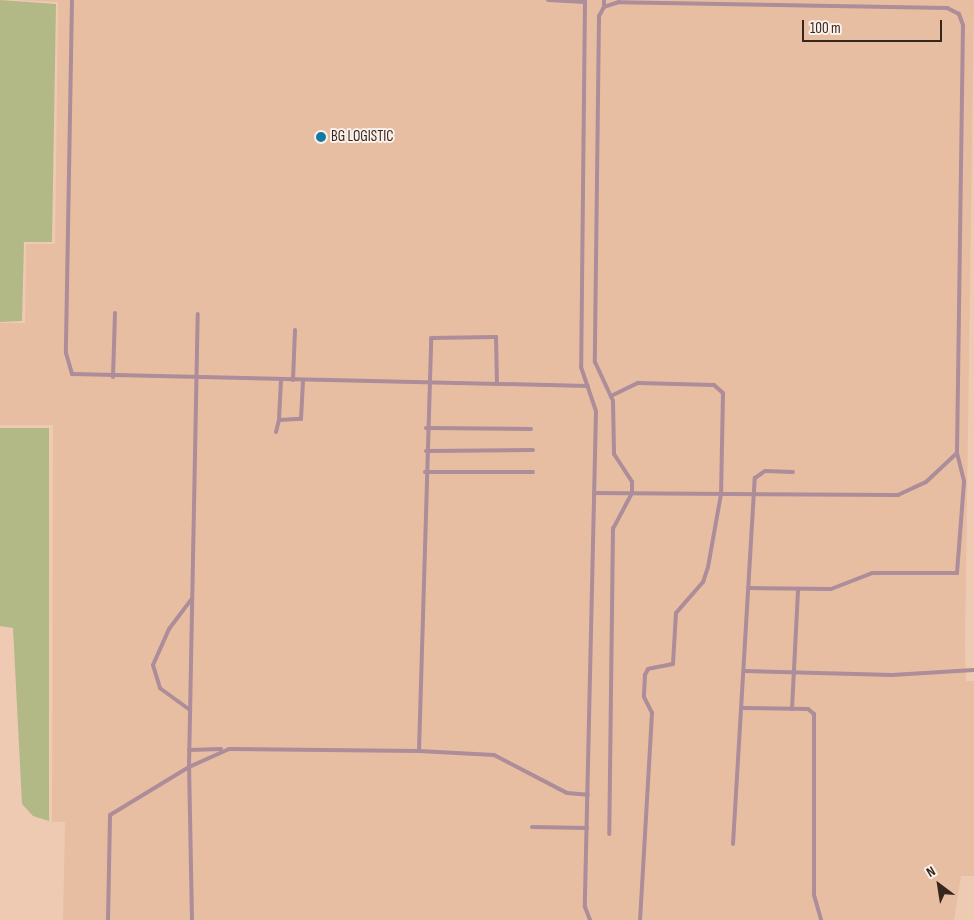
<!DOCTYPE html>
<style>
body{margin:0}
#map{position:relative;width:974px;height:920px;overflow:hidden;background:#efcab3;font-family:"Sofia Sans Condensed",sans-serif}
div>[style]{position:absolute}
.built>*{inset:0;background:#e8bea2}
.green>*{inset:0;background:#b3b986}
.lane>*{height:4px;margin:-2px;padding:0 2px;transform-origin:2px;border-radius:2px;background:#ac8d99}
.dots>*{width:14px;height:14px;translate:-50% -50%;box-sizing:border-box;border:2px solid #fcf1ea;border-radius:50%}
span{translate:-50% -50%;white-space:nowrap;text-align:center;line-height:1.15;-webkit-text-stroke:4px #fcf1ea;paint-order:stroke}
.poi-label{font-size:15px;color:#35271e}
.left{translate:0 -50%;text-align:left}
.north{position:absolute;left:914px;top:860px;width:50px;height:50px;-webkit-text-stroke:4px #fcf1ea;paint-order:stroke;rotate:329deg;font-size:14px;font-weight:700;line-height:20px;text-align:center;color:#35271e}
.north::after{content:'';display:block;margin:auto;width:18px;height:22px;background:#35271e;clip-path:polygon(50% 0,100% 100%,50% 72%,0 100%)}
.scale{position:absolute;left:802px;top:20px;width:140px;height:22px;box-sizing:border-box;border:2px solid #35271e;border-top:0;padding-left:6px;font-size:15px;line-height:18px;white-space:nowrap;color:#35271e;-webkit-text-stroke:4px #fcf1ea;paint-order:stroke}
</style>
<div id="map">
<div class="built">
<i style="clip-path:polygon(15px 0,974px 0,965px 647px,966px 681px,974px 681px,974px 876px,961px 876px,954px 920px,63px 920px,65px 822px,52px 822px,53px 425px,0 425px,0 323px,25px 323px,26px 244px,55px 244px,58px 2px)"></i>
</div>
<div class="green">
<i style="clip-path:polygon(0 0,56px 4px,52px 242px,24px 242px,22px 321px,0 322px)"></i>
<i style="clip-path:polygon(0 428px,49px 428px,49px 821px,33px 816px,22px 804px,13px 628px,0 626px)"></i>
</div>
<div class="lane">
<i style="left:72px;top:0;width:353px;rotate:91deg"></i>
<i style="left:66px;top:353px;width:22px;rotate:74deg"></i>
<i style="left:72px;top:374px;width:516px;rotate:1.33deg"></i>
<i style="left:548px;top:0;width:37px;rotate:3deg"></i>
<i style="left:585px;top:0;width:367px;rotate:90.6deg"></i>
<i style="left:581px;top:367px;width:46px;rotate:71.2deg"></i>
<i style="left:596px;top:411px;width:496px;rotate:91.3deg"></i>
<i style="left:585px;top:907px;width:14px;rotate:69deg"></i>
<i style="left:604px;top:7px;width:10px;rotate:119deg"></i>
<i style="left:599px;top:16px;width:346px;rotate:90.7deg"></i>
<i style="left:595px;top:362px;width:43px;rotate:65.2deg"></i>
<i style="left:613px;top:401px;width:53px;rotate:88.9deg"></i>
<i style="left:614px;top:454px;width:33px;rotate:57deg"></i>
<i style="left:632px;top:482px;width:11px;rotate:90deg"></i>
<i style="left:632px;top:493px;width:40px;rotate:118deg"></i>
<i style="left:613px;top:528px;width:306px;rotate:90.7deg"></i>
<i style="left:113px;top:377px;width:64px;rotate:-88.2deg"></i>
<i style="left:281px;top:380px;width:40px;rotate:92.9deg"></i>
<i style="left:279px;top:420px;width:22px;rotate:-3deg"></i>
<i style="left:301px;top:419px;width:38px;rotate:-87deg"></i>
<i style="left:293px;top:380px;width:50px;rotate:-87.7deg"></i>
<i style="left:611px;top:396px;width:30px;rotate:-26deg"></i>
<i style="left:638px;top:383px;width:76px;rotate:1.5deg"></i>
<i style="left:714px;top:385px;width:12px;rotate:42deg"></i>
<i style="left:723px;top:393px;width:101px;rotate:91.1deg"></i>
<i style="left:721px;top:494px;width:74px;rotate:100.1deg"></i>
<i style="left:708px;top:567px;width:16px;rotate:108deg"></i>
<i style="left:703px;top:582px;width:41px;rotate:131.1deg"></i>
<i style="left:676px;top:613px;width:51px;rotate:93.4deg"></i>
<i style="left:673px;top:664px;width:25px;rotate:169deg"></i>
<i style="left:648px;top:669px;width:7px;rotate:117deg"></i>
<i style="left:645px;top:675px;width:22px;rotate:93deg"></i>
<i style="left:644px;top:697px;width:18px;rotate:63deg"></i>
<i style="left:652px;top:713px;width:207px;rotate:93.3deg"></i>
<i style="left:426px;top:428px;width:105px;rotate:0.5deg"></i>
<i style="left:276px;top:432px;width:12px;rotate:-76deg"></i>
<i style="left:426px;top:451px;width:107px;rotate:-0.5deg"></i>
<i style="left:425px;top:472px;width:108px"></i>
<i style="left:594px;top:493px;width:304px;rotate:0.4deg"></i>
<i style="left:898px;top:495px;width:31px;rotate:-25deg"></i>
<i style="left:926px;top:482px;width:42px;rotate:-43.1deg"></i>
<i style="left:957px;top:453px;width:428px;rotate:-89.2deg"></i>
<i style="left:963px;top:25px;width:12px;rotate:-110deg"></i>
<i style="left:959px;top:14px;width:13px;rotate:-153deg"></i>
<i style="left:947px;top:8px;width:328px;rotate:-179deg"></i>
<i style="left:619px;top:2px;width:16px;rotate:162deg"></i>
<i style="left:604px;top:7px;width:7px;rotate:-90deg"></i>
<i style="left:749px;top:588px;width:82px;rotate:0.7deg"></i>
<i style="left:831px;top:589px;width:44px;rotate:-21.3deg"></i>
<i style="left:872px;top:573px;width:85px"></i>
<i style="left:957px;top:573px;width:92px;rotate:-85.6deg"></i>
<i style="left:964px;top:481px;width:29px;rotate:-104deg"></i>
<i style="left:745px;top:671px;width:147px;rotate:1.6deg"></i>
<i style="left:892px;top:675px;width:82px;rotate:-3.5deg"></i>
<i style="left:743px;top:708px;width:65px;rotate:0.9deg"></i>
<i style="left:808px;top:709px;width:8px;rotate:40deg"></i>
<i style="left:814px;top:714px;width:181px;rotate:90deg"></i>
<i style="left:814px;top:895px;width:26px;rotate:74deg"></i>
<i style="left:792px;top:709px;width:120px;rotate:-87.1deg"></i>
<i style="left:190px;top:710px;width:37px;rotate:-144deg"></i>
<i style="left:160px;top:688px;width:24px;rotate:-107deg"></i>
<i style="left:153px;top:665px;width:39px;rotate:-66deg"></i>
<i style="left:169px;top:629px;width:38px;rotate:-53deg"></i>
<i style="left:189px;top:750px;width:32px;rotate:-2deg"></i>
<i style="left:419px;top:751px;width:75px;rotate:3.1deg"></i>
<i style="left:494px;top:755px;width:82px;rotate:27.5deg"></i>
<i style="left:567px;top:793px;width:21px;rotate:5deg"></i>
<i style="left:532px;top:827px;width:55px;rotate:1deg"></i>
<i style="left:733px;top:844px;width:367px;rotate:-86.6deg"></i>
<i style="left:755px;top:478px;width:12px;rotate:-35deg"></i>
<i style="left:765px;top:471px;width:28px;rotate:2deg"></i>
<i style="left:108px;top:920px;width:105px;rotate:-88.9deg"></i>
<i style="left:110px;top:815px;width:92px;rotate:-31.3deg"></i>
<i style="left:189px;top:767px;width:453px;rotate:-88.9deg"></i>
<i style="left:192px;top:920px;width:153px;rotate:-91.1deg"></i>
<i style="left:189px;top:767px;width:44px;rotate:-24.2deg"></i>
<i style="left:229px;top:749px;width:190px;rotate:0.6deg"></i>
<i style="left:419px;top:751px;width:413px;rotate:-88.3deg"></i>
<i style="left:431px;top:338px;width:65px;rotate:-0.9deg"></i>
<i style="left:496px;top:337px;width:47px;rotate:88.8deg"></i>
</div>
<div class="dots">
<i style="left:321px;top:137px;background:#1479a5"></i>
</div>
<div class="poi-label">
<span class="left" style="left:331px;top:137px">BG LOGISTIC</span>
</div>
<div class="north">N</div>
<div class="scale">100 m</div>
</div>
